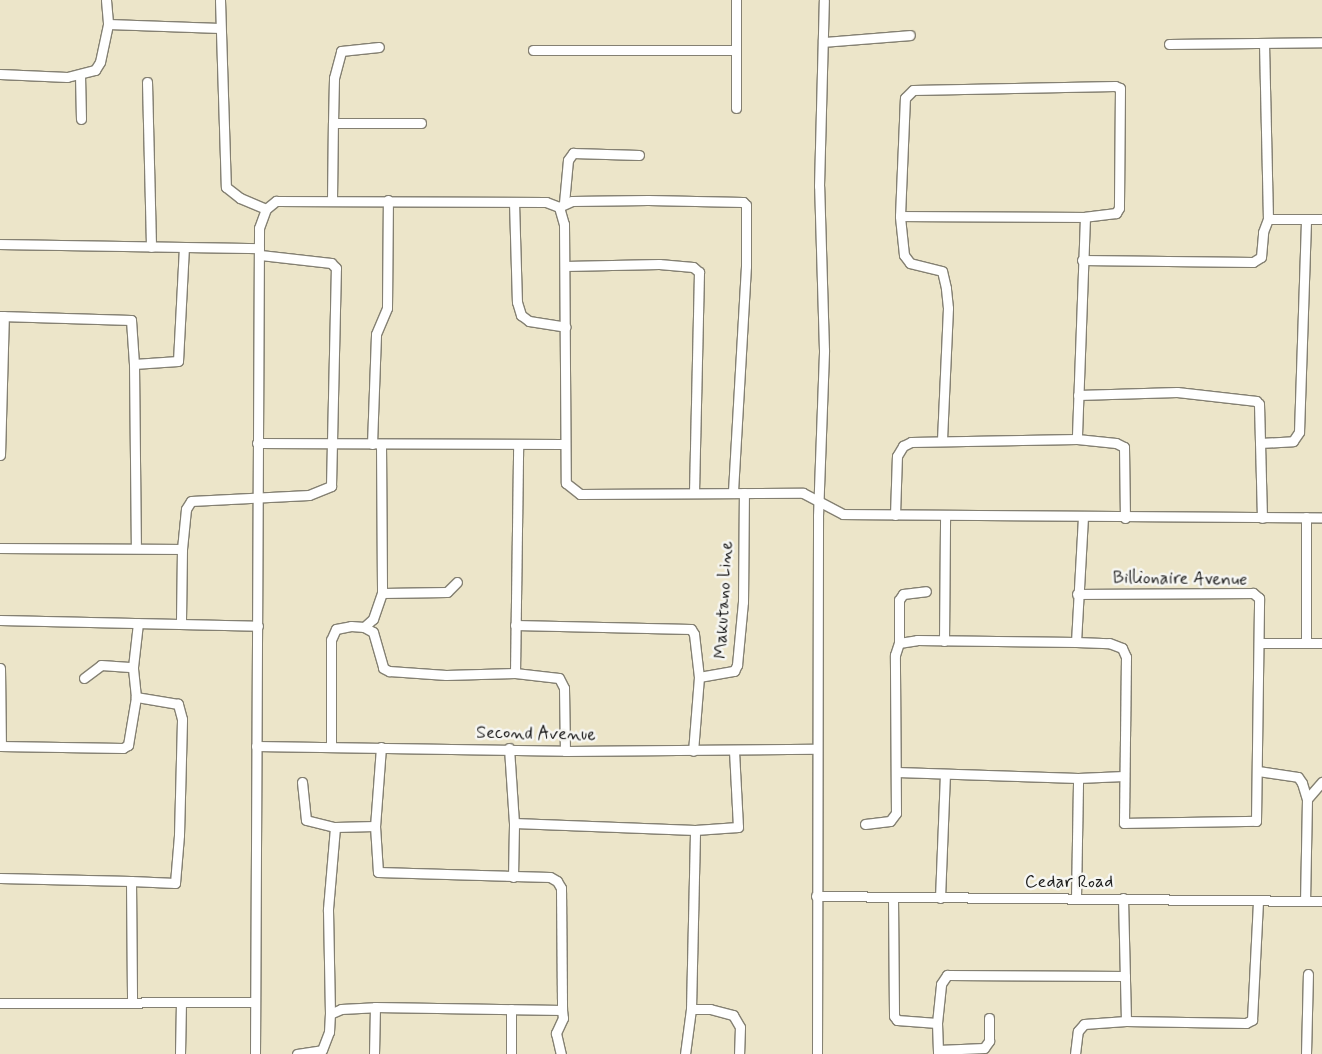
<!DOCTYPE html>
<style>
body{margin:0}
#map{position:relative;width:1322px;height:1054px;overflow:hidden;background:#ece5c9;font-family:Mynerve,sans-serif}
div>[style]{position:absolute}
.roads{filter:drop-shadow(1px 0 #848072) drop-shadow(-1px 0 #848072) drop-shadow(0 1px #848072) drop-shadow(0 -1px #848072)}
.minor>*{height:9px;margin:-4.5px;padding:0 4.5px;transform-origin:4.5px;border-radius:4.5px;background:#fff}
span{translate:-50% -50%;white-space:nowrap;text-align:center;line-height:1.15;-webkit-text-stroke:5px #f6f6f2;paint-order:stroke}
.street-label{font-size:18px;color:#1c1c1c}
</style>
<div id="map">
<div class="roads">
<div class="minor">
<i style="left:106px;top:0;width:24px;rotate:85deg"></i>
<i style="left:108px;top:24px;width:112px;rotate:2deg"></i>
<i style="left:220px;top:0;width:187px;rotate:88.2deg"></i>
<i style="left:226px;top:187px;width:18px;rotate:38deg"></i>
<i style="left:240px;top:198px;width:28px;rotate:23deg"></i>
<i style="left:736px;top:0;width:108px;rotate:90deg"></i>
<i style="left:823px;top:42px;width:87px;rotate:-4.6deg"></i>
<i style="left:1264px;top:43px;width:176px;rotate:88.7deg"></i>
<i style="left:1169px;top:44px;width:153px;rotate:-0.7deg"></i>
<i style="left:533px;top:50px;width:203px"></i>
<i style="left:0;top:74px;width:67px;rotate:2.6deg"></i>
<i style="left:67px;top:77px;width:29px;rotate:-14deg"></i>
<i style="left:95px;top:70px;width:9px;rotate:-58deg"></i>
<i style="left:100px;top:62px;width:39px;rotate:-78deg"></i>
<i style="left:80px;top:75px;width:44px;rotate:88.7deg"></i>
<i style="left:147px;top:82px;width:165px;rotate:88.6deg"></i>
<i style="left:333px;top:123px;width:45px;rotate:-88.7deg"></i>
<i style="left:334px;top:78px;width:28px;rotate:-75deg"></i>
<i style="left:341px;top:51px;width:38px;rotate:-6deg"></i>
<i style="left:332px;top:200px;width:77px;rotate:-89.3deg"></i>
<i style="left:333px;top:123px;width:88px"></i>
<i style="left:514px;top:202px;width:100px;rotate:88.3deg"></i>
<i style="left:517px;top:302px;width:14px;rotate:73deg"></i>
<i style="left:521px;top:315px;width:10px;rotate:37deg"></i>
<i style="left:529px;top:321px;width:37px;rotate:9deg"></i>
<i style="left:564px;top:203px;width:43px;rotate:-84.7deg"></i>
<i style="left:568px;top:160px;width:9px;rotate:-54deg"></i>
<i style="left:573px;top:153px;width:66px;rotate:1.7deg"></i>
<i style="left:559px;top:207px;width:14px;rotate:-25deg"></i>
<i style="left:572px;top:201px;width:76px;rotate:-0.8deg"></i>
<i style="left:648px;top:200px;width:95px;rotate:1.2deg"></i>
<i style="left:743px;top:202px;width:4px;rotate:45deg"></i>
<i style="left:746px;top:205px;width:61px;rotate:90deg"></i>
<i style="left:746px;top:266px;width:227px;rotate:93.3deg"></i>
<i style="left:900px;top:216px;width:185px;rotate:0.3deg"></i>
<i style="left:0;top:244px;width:259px;rotate:0.9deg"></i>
<i style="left:1082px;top:260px;width:171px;rotate:0.7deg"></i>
<i style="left:1253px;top:262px;width:9px;rotate:-32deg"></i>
<i style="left:1261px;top:257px;width:25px;rotate:-85deg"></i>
<i style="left:1263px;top:232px;width:14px;rotate:-69deg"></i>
<i style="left:1268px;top:219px;width:54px"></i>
<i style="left:565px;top:266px;width:94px;rotate:-1.2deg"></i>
<i style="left:659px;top:264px;width:34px;rotate:5deg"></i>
<i style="left:693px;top:267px;width:8px;rotate:40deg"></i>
<i style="left:699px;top:272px;width:221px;rotate:91.3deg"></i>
<i style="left:0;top:316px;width:131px;rotate:1.7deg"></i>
<i style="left:131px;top:320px;width:44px;rotate:86.1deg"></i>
<i style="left:134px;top:364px;width:184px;rotate:89.4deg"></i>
<i style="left:134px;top:364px;width:44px;rotate:-3.9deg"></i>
<i style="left:178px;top:361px;width:113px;rotate:-87deg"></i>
<i style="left:1078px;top:395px;width:99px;rotate:-1.7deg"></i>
<i style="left:1177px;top:392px;width:80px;rotate:6.5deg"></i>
<i style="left:1256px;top:401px;width:4px;rotate:45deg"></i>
<i style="left:1259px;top:404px;width:114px;rotate:88.5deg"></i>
<i style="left:942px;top:440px;width:132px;rotate:-87.4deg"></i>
<i style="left:948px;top:308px;width:20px;rotate:-96deg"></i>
<i style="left:946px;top:288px;width:17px;rotate:-103deg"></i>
<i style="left:942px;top:271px;width:33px;rotate:-166deg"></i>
<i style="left:910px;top:263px;width:10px;rotate:-127deg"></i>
<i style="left:904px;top:255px;width:39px;rotate:-96deg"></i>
<i style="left:900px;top:216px;width:118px;rotate:-87.6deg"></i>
<i style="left:905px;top:98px;width:11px;rotate:-45deg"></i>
<i style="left:913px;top:90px;width:202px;rotate:-1.1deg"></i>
<i style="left:1115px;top:86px;width:5px;rotate:22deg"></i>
<i style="left:1120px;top:88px;width:120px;rotate:90.5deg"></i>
<i style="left:1119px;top:208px;width:6px;rotate:121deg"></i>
<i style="left:1116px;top:213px;width:31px;rotate:173deg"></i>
<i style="left:1085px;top:217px;width:222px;rotate:92.1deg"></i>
<i style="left:257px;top:443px;width:307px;rotate:0.2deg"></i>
<i style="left:1260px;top:443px;width:33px;rotate:-3deg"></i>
<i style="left:1293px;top:441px;width:11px;rotate:-56deg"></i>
<i style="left:1299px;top:432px;width:213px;rotate:-88.1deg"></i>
<i style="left:372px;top:444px;width:110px;rotate:-87.9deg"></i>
<i style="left:376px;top:334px;width:28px;rotate:-67deg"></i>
<i style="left:387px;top:308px;width:108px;rotate:-89.5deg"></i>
<i style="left:381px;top:444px;width:149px;rotate:89.6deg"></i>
<i style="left:0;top:455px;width:139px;rotate:-88.4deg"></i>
<i style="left:895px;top:515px;width:59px;rotate:-88.1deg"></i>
<i style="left:897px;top:456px;width:12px;rotate:-59deg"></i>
<i style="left:903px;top:446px;width:9px;rotate:-27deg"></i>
<i style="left:911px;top:442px;width:166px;rotate:-1deg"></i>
<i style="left:1077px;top:439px;width:39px;rotate:6deg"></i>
<i style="left:1116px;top:443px;width:9px;rotate:27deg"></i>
<i style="left:1124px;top:447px;width:71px;rotate:89.2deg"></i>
<i style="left:1306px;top:517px;width:125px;rotate:90deg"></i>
<i style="left:0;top:548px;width:182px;rotate:0.3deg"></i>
<i style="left:182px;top:549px;width:73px;rotate:90.8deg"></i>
<i style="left:182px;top:549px;width:40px;rotate:-84.3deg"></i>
<i style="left:186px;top:509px;width:9px;rotate:-58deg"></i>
<i style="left:191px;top:501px;width:118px;rotate:-2.9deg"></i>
<i style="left:309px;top:495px;width:24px;rotate:-22deg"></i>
<i style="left:331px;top:486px;width:218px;rotate:-88.7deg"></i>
<i style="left:336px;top:268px;width:7px;rotate:-135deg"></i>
<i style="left:331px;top:263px;width:71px;rotate:-173.6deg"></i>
<i style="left:0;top:620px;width:258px;rotate:1.3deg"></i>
<i style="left:515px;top:625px;width:176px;rotate:1.3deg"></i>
<i style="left:691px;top:629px;width:6px;rotate:59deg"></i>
<i style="left:694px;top:634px;width:43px;rotate:83.4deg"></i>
<i style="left:699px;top:677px;width:74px;rotate:94.6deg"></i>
<i style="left:364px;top:627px;width:12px;rotate:-42deg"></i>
<i style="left:373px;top:619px;width:28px;rotate:-71deg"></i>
<i style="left:382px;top:593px;width:65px;rotate:-0.9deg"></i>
<i style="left:447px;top:592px;width:14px;rotate:-45deg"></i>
<i style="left:944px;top:641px;width:126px;rotate:-89.5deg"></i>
<i style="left:1076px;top:642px;width:124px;rotate:-86.8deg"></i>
<i style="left:899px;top:643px;width:18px;rotate:-9deg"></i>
<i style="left:917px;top:640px;width:159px;rotate:0.7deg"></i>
<i style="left:1076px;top:642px;width:33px;rotate:2deg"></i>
<i style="left:1109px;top:643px;width:14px;rotate:21deg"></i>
<i style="left:1122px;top:648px;width:10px;rotate:66deg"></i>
<i style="left:1126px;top:657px;width:166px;rotate:90.7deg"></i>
<i style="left:1124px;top:823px;width:132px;rotate:-0.9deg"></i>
<i style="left:1256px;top:821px;width:223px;rotate:-89.2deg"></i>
<i style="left:1259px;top:598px;width:8px;rotate:-140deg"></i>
<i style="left:1253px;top:593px;width:176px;rotate:179.7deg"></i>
<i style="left:1259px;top:643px;width:63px"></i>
<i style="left:0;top:668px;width:78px;rotate:89.3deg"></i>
<i style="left:515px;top:673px;width:229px;rotate:-89.2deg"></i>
<i style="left:699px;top:677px;width:36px;rotate:-10deg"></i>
<i style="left:734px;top:671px;width:7px;rotate:-63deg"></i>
<i style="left:737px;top:665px;width:63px;rotate:-84.6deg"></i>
<i style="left:743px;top:602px;width:109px;rotate:-89.5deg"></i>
<i style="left:84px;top:678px;width:21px;rotate:-37deg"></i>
<i style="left:101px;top:665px;width:32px;rotate:4deg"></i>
<i style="left:0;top:746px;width:123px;rotate:0.9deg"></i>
<i style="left:123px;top:748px;width:6px;rotate:-31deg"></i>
<i style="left:128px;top:745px;width:49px;rotate:-80.5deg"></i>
<i style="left:136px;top:697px;width:30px;rotate:-96deg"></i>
<i style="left:133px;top:667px;width:44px;rotate:-83.5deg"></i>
<i style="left:256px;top:746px;width:309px;rotate:0.9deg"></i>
<i style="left:565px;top:751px;width:252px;rotate:-0.5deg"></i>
<i style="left:331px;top:746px;width:106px;rotate:-90deg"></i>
<i style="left:331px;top:640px;width:12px;rotate:-66deg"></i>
<i style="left:336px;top:629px;width:15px;rotate:-11deg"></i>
<i style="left:351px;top:626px;width:13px;rotate:4deg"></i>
<i style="left:364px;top:627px;width:10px;rotate:29deg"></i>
<i style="left:373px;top:632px;width:37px;rotate:74deg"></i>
<i style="left:383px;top:668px;width:7px;rotate:27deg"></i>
<i style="left:389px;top:671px;width:57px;rotate:4deg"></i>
<i style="left:446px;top:675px;width:69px;rotate:-1.7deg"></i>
<i style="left:515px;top:673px;width:44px;rotate:6.5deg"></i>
<i style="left:559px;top:678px;width:11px;rotate:63deg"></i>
<i style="left:564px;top:688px;width:63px;rotate:89.1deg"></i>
<i style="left:381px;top:747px;width:79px;rotate:94.3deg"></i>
<i style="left:375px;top:826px;width:46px;rotate:86.3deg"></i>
<i style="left:378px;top:872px;width:172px;rotate:1.7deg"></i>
<i style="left:550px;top:877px;width:8px;rotate:30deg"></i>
<i style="left:557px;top:881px;width:8px;rotate:60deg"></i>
<i style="left:561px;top:888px;width:122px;rotate:89.5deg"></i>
<i style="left:509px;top:748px;width:75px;rotate:86.2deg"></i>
<i style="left:514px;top:823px;width:181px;rotate:2.2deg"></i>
<i style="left:695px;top:830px;width:43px;rotate:-4deg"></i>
<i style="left:738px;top:827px;width:77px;rotate:-93deg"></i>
<i style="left:1258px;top:771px;width:40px;rotate:8.5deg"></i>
<i style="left:1298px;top:777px;width:7px;rotate:56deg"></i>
<i style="left:1302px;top:783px;width:17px;rotate:73deg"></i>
<i style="left:1307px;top:799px;width:102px;rotate:91.1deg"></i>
<i style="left:897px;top:772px;width:181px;rotate:1.9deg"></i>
<i style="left:1078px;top:778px;width:46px;rotate:-2.5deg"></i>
<i style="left:302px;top:782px;width:38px;rotate:84deg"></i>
<i style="left:306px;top:820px;width:30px;rotate:14deg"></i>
<i style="left:335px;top:827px;width:40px;rotate:-1.4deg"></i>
<i style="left:1307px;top:799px;width:23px;rotate:-49deg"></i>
<i style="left:865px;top:824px;width:25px;rotate:-7deg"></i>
<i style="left:890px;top:821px;width:10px;rotate:-53deg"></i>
<i style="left:896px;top:813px;width:158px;rotate:-90.4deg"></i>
<i style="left:895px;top:655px;width:13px;rotate:-72deg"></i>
<i style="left:899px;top:643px;width:43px;rotate:-90deg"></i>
<i style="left:899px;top:600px;width:7px;rotate:-56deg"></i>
<i style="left:903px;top:594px;width:23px;rotate:-7deg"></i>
<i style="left:513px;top:877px;width:54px;rotate:-88.9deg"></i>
<i style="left:0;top:878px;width:131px;rotate:1.3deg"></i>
<i style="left:131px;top:881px;width:122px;rotate:89.5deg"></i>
<i style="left:131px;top:881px;width:44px;rotate:2.6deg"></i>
<i style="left:175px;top:883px;width:48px;rotate:-85.2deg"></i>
<i style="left:179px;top:835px;width:116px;rotate:-88.5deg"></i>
<i style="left:182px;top:719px;width:16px;rotate:-105deg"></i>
<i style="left:178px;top:704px;width:43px;rotate:-170.5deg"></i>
<i style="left:816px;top:896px;width:506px;rotate:0.57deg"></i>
<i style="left:893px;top:898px;width:118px;rotate:89.5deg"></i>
<i style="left:894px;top:1016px;width:5px;rotate:53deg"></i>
<i style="left:897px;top:1020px;width:40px;rotate:4.3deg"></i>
<i style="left:937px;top:1023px;width:31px;rotate:88deg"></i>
<i style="left:940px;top:898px;width:123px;rotate:-87.7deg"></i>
<i style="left:1076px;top:898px;width:120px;rotate:-89deg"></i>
<i style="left:1123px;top:898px;width:123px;rotate:88.6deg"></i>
<i style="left:0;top:1003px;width:254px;rotate:-0.2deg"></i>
<i style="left:511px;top:1009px;width:45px;rotate:90deg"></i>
<i style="left:691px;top:1009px;width:179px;rotate:-88.7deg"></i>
<i style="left:330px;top:1014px;width:105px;rotate:-91.1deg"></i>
<i style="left:328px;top:909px;width:82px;rotate:-85.1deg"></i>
<i style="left:937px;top:1023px;width:39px;rotate:-84deg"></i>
<i style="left:941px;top:984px;width:11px;rotate:-56deg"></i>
<i style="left:947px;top:975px;width:178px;rotate:0.3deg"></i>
<i style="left:938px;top:1050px;width:46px;rotate:-2.5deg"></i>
<i style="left:984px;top:1048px;width:9px;rotate:-54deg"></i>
<i style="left:989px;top:1041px;width:23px;rotate:-90deg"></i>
<i style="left:180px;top:1054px;width:51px;rotate:-88.9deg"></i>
<i style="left:255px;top:1054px;width:826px;rotate:-89.72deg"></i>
<i style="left:259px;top:228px;width:20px;rotate:-70deg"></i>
<i style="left:266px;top:209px;width:13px;rotate:-39deg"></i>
<i style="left:276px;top:201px;width:270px;rotate:0.2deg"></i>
<i style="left:546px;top:202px;width:14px;rotate:21deg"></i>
<i style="left:559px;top:207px;width:18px;rotate:74deg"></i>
<i style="left:564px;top:224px;width:259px;rotate:89.6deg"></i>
<i style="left:566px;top:483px;width:18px;rotate:38deg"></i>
<i style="left:580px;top:494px;width:223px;rotate:-0.3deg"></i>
<i style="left:803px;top:493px;width:45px;rotate:27.7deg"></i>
<i style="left:843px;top:514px;width:479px;rotate:0.4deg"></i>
<i style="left:297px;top:1054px;width:25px;rotate:-9deg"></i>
<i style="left:322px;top:1050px;width:19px;rotate:-69deg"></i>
<i style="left:329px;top:1032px;width:18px;rotate:-87deg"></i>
<i style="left:330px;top:1014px;width:12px;rotate:-24deg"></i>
<i style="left:341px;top:1009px;width:34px;rotate:-3deg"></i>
<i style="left:375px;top:1007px;width:187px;rotate:0.9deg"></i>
<i style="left:562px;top:1010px;width:8px;rotate:83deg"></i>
<i style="left:563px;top:1018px;width:17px;rotate:115deg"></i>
<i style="left:556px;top:1033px;width:22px;rotate:77deg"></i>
<i style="left:374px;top:1054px;width:47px;rotate:-88.8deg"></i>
<i style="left:685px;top:1054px;width:45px;rotate:-82.4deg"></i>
<i style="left:691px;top:1009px;width:19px"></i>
<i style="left:710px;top:1009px;width:24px;rotate:15deg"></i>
<i style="left:733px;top:1015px;width:14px;rotate:60deg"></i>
<i style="left:740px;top:1027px;width:27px;rotate:92deg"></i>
<i style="left:817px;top:1054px;width:538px;rotate:-89.89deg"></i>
<i style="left:818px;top:516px;width:166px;rotate:-87.9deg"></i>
<i style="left:824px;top:350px;width:164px;rotate:-91.7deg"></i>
<i style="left:819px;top:186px;width:186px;rotate:-88.5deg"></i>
<i style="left:1075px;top:1054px;width:23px;rotate:-83deg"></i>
<i style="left:1078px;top:1031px;width:9px;rotate:-49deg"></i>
<i style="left:1084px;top:1024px;width:42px;rotate:-4.1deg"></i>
<i style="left:1126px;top:1021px;width:120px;rotate:1deg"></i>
<i style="left:1246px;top:1023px;width:7px;rotate:-27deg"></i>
<i style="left:1252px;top:1020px;width:119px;rotate:-87.1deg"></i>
<i style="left:1306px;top:1054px;width:80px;rotate:-88.6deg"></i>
</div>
</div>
<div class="street-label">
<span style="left:1180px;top:579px;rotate:1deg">Billionaire Avenue</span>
<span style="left:724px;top:600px;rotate:-87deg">Makutano Line</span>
<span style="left:536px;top:734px;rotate:1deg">Second Avenue</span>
<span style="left:1069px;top:882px">Cedar Road</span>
</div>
</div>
